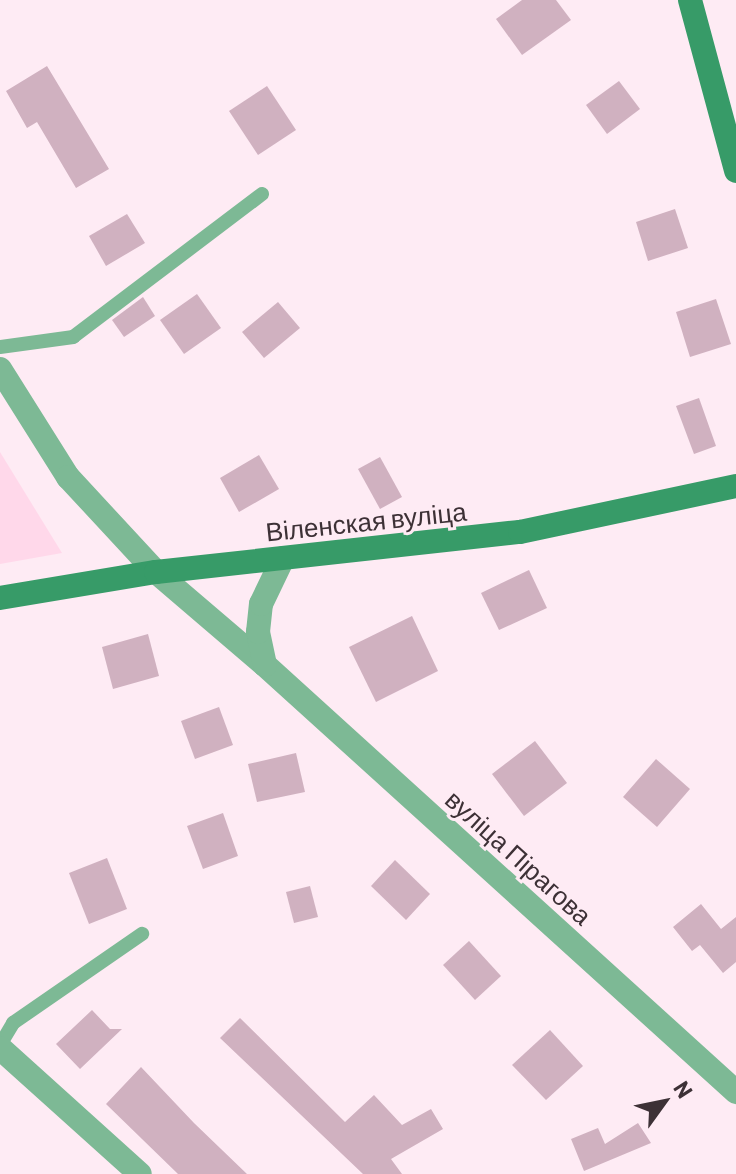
<!DOCTYPE html>
<meta charset="utf-8">
<style>
body{margin:0}
#map{position:relative;width:736px;height:1174px;overflow:hidden;background:#feebf4;font-family:Barlow,sans-serif}
div>[style]{position:absolute}
.built>*{inset:0;background:#ffd8ea}
.building>*{inset:0;background:#d0b1c0}
.lane>*{height:14px;margin:-7px;padding:0 7px;transform-origin:7px;border-radius:7px;background:#7db995}
.street>*{height:24px;margin:-12px;padding:0 12px;transform-origin:12px;border-radius:12px;background:#7db995}
.secondary>*{height:24px;margin:-12px;padding:0 12px;transform-origin:12px;border-radius:12px;background:#379b68}
span{translate:-50% -50%;white-space:nowrap;text-align:center;line-height:1.15;-webkit-text-stroke:6px #feebf4;paint-order:stroke}
.street-label{font-size:26px;color:#3d3136}
.north{position:absolute;left:624px;top:1062px;width:80px;height:80px;-webkit-text-stroke:6px #feebf4;paint-order:stroke;rotate:57deg;font-size:22px;font-weight:700;line-height:32px;text-align:center;color:#3d3136}
.north::after{content:'';display:block;margin:auto;width:28px;height:36px;background:#3d3136;clip-path:polygon(50% 0,100% 100%,50% 72%,0 100%)}
</style>
<div id="map">
<div class="built">
<i style="clip-path:polygon(0 452px,62px 553px,0 564px)"></i>
</div>
<div class="building">
<i style="clip-path:polygon(522px 0,556px 0,571px 20px,522px 55px,496px 19px)"></i>
<i style="clip-path:polygon(47px 66px,109px 169px,76px 188px,37px 122px,27px 128px,6px 91px)"></i>
<i style="clip-path:polygon(619px 81px,640px 109px,607px 134px,586px 105px)"></i>
<i style="clip-path:polygon(267px 86px,296px 130px,258px 155px,229px 111px)"></i>
<i style="clip-path:polygon(675px 209px,688px 248px,648px 261px,636px 222px)"></i>
<i style="clip-path:polygon(127px 214px,145px 243px,106px 266px,89px 236px)"></i>
<i style="clip-path:polygon(197px 294px,221px 328px,184px 354px,160px 320px)"></i>
<i style="clip-path:polygon(143px 297px,155px 316px,124px 337px,112px 320px)"></i>
<i style="clip-path:polygon(716px 299px,731px 344px,690px 357px,676px 312px)"></i>
<i style="clip-path:polygon(278px 302px,300px 328px,264px 358px,242px 332px)"></i>
<i style="clip-path:polygon(699px 398px,716px 446px,694px 454px,676px 406px)"></i>
<i style="clip-path:polygon(259px 455px,279px 489px,239px 512px,220px 478px)"></i>
<i style="clip-path:polygon(380px 457px,402px 497px,380px 509px,358px 469px)"></i>
<i style="clip-path:polygon(529px 570px,547px 608px,499px 630px,481px 593px)"></i>
<i style="clip-path:polygon(412px 616px,438px 671px,376px 702px,349px 647px)"></i>
<i style="clip-path:polygon(148px 634px,159px 676px,113px 689px,102px 647px)"></i>
<i style="clip-path:polygon(219px 707px,233px 745px,195px 759px,181px 721px)"></i>
<i style="clip-path:polygon(535px 741px,567px 783px,524px 816px,492px 774px)"></i>
<i style="clip-path:polygon(296px 753px,305px 792px,257px 802px,248px 764px)"></i>
<i style="clip-path:polygon(656px 759px,690px 789px,657px 827px,623px 797px)"></i>
<i style="clip-path:polygon(223px 813px,238px 856px,203px 869px,187px 826px)"></i>
<i style="clip-path:polygon(107px 858px,127px 909px,89px 924px,69px 873px)"></i>
<i style="clip-path:polygon(395px 860px,430px 894px,406px 920px,371px 886px)"></i>
<i style="clip-path:polygon(310px 886px,318px 917px,294px 923px,286px 892px)"></i>
<i style="clip-path:polygon(701px 904px,721px 929px,736px 917px,736px 962px,723px 973px,700px 945px,692px 951px,673px 927px)"></i>
<i style="clip-path:polygon(469px 941px,501px 976px,475px 1000px,443px 965px)"></i>
<i style="clip-path:polygon(92px 1010px,110px 1029px,122px 1029px,80px 1069px,56px 1044px)"></i>
<i style="clip-path:polygon(240px 1018px,345px 1122px,374px 1095px,402px 1125px,431px 1109px,443px 1129px,391px 1159px,402px 1174px,363px 1174px,220px 1038px)"></i>
<i style="clip-path:polygon(550px 1030px,583px 1066px,546px 1100px,512px 1065px)"></i>
<i style="clip-path:polygon(141px 1067px,194px 1123px,247px 1174px,178px 1174px,106px 1104px)"></i>
<i style="clip-path:polygon(638px 1123px,651px 1143px,584px 1171px,571px 1139px,598px 1128px,605px 1144px)"></i>
</div>
<div class="lane">
<i style="left:0;top:347px;width:74px;rotate:-7.8deg"></i>
<i style="left:73px;top:337px;width:237px;rotate:-37.1deg"></i>
<i style="left:0;top:1045px;width:26px;rotate:-59deg"></i>
<i style="left:13px;top:1023px;width:157px;rotate:-34.6deg"></i>
</div>
<div class="street">
<i style="left:0;top:369px;width:128px;rotate:57.8deg"></i>
<i style="left:68px;top:477px;width:129px;rotate:47.2deg"></i>
<i style="left:156px;top:572px;width:143px;rotate:40.5deg"></i>
<i style="left:265px;top:665px;width:636px;rotate:42.19deg"></i>
<i style="left:265px;top:665px;width:34px;rotate:-102deg"></i>
<i style="left:258px;top:632px;width:28px;rotate:-84deg"></i>
<i style="left:261px;top:604px;width:51px;rotate:-64.4deg"></i>
<i style="left:0;top:1048px;width:188px;rotate:42deg"></i>
</div>
<div class="secondary">
<i style="left:690px;top:0;width:177px;rotate:74.9deg"></i>
<i style="left:0;top:598px;width:158px;rotate:-9.5deg"></i>
<i style="left:156px;top:572px;width:366px;rotate:-6.3deg"></i>
<i style="left:520px;top:532px;width:221px;rotate:-12deg"></i>
</div>
<div class="street-label">
<span style="left:366px;top:521px;rotate:-6deg">Віленская вуліца</span>
<span style="left:519px;top:857px;rotate:42deg">вуліца Пірагова</span>
</div>
<div class="north">N</div>
</div>
